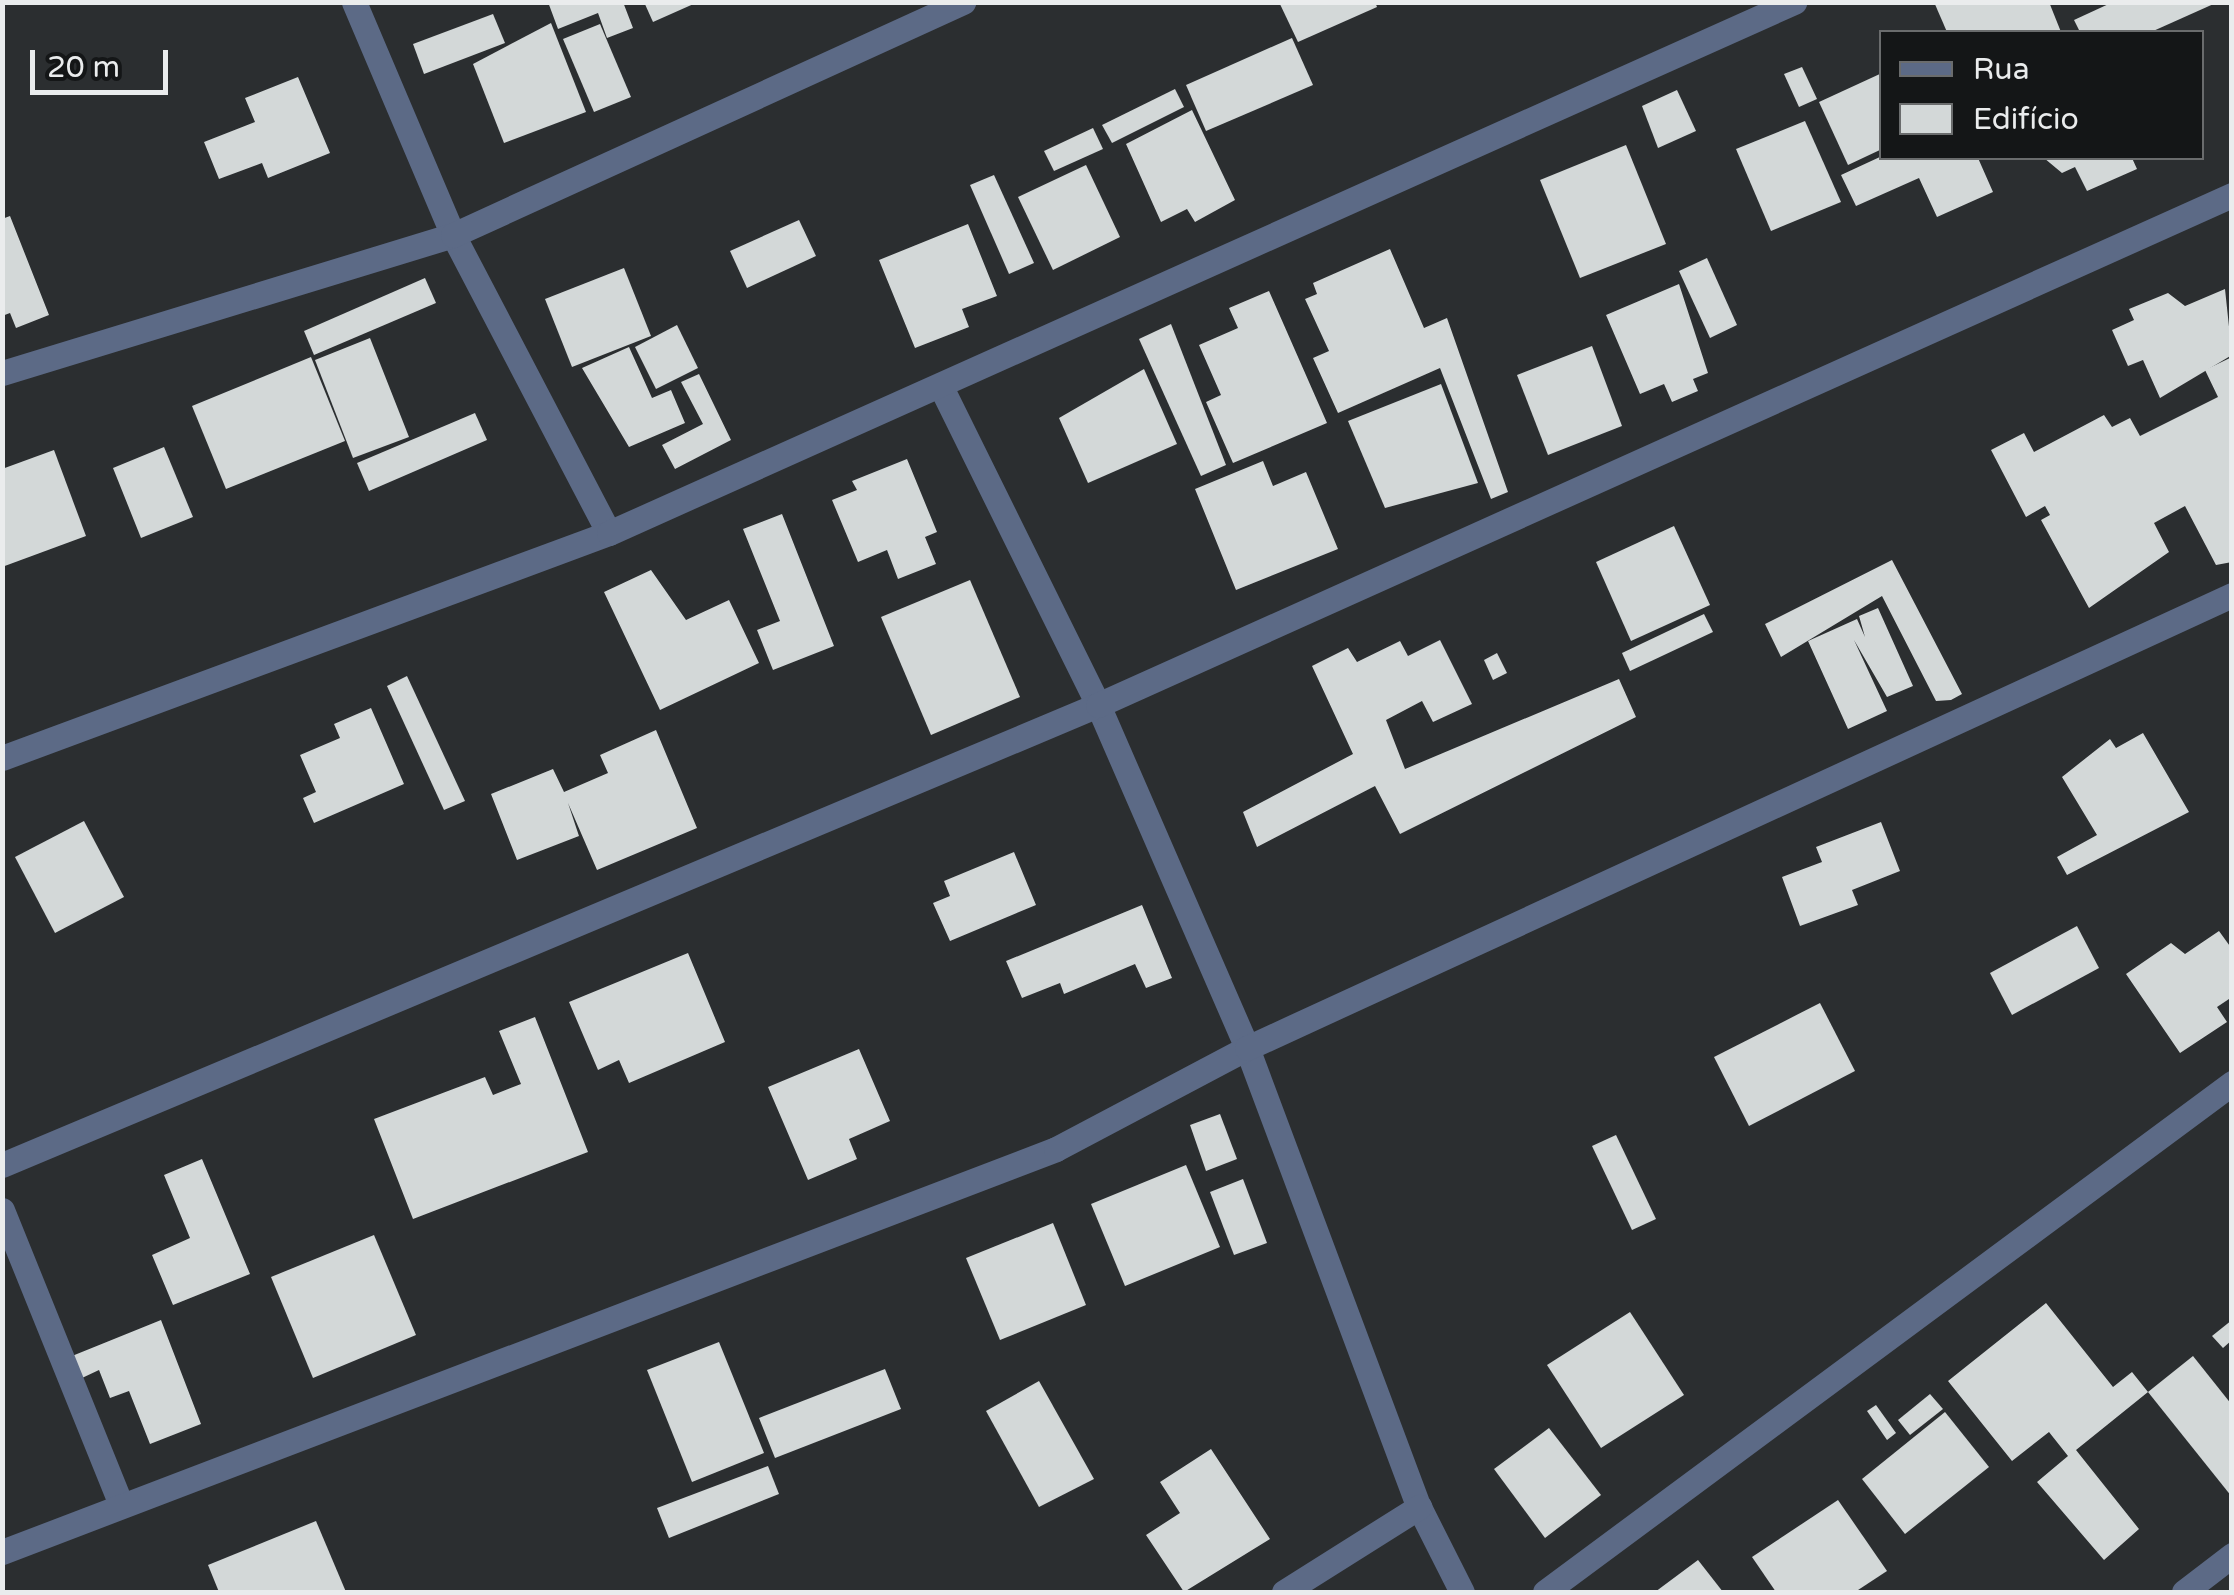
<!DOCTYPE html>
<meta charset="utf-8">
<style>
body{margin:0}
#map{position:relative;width:2234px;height:1595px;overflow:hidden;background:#2b2e30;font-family:"Varela Round",sans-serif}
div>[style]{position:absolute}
.building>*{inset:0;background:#d3d8d8}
.minor>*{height:25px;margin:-12.5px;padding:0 12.5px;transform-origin:12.5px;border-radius:12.5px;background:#5c6a86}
span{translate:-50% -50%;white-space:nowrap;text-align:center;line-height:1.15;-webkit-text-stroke:10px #141617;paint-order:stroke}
.frame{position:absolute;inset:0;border:5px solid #eaeced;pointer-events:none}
.legend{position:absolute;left:1879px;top:30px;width:325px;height:130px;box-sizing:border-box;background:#141617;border:2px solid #6a6c6d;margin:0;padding:12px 18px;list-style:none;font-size:30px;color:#eaeced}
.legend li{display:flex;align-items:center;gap:20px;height:50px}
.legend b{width:50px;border:2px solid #6a6c6d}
.scale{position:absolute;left:30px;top:50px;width:138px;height:45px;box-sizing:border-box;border:5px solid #eaeced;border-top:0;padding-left:12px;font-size:30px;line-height:35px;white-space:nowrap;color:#eaeced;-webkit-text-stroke:8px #141617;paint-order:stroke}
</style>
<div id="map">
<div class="building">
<i style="clip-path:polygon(548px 2px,623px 2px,633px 28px,607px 38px,598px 13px,558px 29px)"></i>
<i style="clip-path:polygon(644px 2px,698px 2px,653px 22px)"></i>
<i style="clip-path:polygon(1279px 2px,1375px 2px,1377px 7px,1298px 42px)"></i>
<i style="clip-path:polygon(1934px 2px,2049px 2px,2061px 32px,1947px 32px)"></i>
<i style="clip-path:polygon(2113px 2px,2218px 2px,2151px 32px,2080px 32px,2074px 20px)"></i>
<i style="clip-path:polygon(493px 14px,505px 43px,424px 74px,413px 44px)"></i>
<i style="clip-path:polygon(551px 23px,586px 112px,504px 143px,473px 64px)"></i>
<i style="clip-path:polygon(600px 24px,631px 97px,594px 112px,563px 39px)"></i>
<i style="clip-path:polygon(1292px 38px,1313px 85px,1206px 131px,1186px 85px)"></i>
<i style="clip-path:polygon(1802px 67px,1817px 99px,1799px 107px,1784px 74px)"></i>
<i style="clip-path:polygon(1882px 73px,1882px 149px,1848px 165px,1819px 102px)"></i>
<i style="clip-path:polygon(298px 77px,330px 153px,268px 178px,262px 163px,219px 179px,204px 142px,255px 122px,245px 98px)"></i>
<i style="clip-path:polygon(1175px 89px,1184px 107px,1112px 143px,1102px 125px)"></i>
<i style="clip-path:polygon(1677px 90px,1696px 131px,1658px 148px,1642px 106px)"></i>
<i style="clip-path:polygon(1192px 110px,1235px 200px,1195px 222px,1187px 209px,1161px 222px,1126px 144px)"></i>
<i style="clip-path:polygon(1805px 121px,1841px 202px,1771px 231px,1736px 149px)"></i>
<i style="clip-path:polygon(1093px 128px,1103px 149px,1054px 171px,1044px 151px)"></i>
<i style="clip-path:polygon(1626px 145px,1666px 244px,1580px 278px,1540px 180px)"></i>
<i style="clip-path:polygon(1882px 156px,1978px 158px,1993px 192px,1937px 217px,1919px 178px,1856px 206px,1841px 175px)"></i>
<i style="clip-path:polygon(2044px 158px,2132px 158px,2137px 169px,2087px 191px,2075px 167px,2062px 173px)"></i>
<i style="clip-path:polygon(1086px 165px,1120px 237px,1053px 270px,1018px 197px)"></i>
<i style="clip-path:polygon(994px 175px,1034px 263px,1009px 274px,970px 185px)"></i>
<i style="clip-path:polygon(10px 216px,49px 315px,16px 328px,10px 313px,2px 316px,2px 219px)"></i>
<i style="clip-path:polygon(799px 220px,816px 256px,747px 288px,730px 251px)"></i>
<i style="clip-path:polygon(968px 224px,997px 296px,962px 309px,969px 327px,915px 348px,879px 260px)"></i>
<i style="clip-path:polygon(1390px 249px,1424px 328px,1447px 318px,1508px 492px,1491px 499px,1440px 368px,1338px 413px,1313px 358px,1329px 351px,1305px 299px,1317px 294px,1313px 283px)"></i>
<i style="clip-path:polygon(1707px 258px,1737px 325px,1710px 338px,1679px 271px)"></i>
<i style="clip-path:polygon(624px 268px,651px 336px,572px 367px,545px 299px)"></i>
<i style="clip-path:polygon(425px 278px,436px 303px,314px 355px,304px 331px)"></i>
<i style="clip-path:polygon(1679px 284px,1708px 373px,1693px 379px,1698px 391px,1672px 402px,1664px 384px,1640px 394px,1606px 315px)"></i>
<i style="clip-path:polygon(2225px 289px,2232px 355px,2160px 398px,2143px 360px,2128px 366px,2112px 330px,2134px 320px,2129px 309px,2168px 293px,2185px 306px)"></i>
<i style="clip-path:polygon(1269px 291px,1327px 423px,1233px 463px,1206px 402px,1221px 395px,1199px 345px,1238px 328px,1229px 308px)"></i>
<i style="clip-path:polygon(1171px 324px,1226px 465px,1201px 476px,1139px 339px)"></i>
<i style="clip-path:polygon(677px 325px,698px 368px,656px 389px,635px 347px)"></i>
<i style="clip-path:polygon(370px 338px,409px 437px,353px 458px,315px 360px)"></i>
<i style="clip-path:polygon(1592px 346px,1622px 426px,1548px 455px,1517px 375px)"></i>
<i style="clip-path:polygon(629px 347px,652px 398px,671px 390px,685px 423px,629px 447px,582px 368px)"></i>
<i style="clip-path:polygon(311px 357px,345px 441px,226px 489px,192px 406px)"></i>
<i style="clip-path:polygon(2232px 357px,2232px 562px,2216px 565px,2185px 506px,2154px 523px,2169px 552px,2089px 608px,2041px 520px,2050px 515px,2045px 506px,2026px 517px,1991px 450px,2024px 433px,2034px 452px,2104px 415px,2112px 427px,2130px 418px,2140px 436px,2218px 397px,2205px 370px)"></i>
<i style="clip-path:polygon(1144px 369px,1177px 444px,1088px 483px,1059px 418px)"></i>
<i style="clip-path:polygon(699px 374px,731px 440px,675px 469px,662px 445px,703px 424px,681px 382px)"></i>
<i style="clip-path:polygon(1441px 384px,1478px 483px,1385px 508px,1348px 421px)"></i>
<i style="clip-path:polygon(475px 413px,487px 440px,369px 491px,357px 463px)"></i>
<i style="clip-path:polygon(164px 447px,193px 517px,141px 538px,113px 468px)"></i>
<i style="clip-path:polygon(54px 450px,86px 536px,2px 567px,2px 469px)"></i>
<i style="clip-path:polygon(907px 459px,937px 532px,925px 537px,936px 564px,898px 579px,887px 550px,858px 562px,832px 500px,857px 490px,852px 481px)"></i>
<i style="clip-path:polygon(1263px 461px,1273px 486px,1306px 472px,1338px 549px,1236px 590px,1195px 489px)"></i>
<i style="clip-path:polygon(782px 514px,834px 646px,773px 670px,757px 630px,780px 621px,743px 529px)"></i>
<i style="clip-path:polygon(1674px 526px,1710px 605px,1631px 641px,1596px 562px)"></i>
<i style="clip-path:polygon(1892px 560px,1962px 694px,1951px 700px,1936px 701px,1882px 596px,1781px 657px,1765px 624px)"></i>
<i style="clip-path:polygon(651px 570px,686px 620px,729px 600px,759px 663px,660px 710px,604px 592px)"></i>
<i style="clip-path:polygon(970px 580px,1020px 697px,931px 735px,881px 617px)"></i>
<i style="clip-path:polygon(1878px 608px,1913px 686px,1887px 697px,1854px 640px,1887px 711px,1848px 729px,1808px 641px,1857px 619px,1865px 637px,1859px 616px)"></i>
<i style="clip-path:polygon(1704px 614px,1713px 632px,1630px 671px,1622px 653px)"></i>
<i style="clip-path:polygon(1440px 640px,1472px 704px,1433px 722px,1422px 701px,1386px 720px,1405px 769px,1619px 679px,1636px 717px,1400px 834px,1375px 786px,1257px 847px,1243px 812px,1353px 754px,1312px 666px,1348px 648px,1357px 662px,1400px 641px,1408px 656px)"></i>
<i style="clip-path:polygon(1497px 653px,1507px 673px,1493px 680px,1484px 660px)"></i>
<i style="clip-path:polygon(407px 676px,465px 801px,444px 810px,387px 686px)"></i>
<i style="clip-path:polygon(371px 708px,404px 784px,314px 823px,303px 798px,316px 792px,300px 755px,340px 738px,334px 724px)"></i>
<i style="clip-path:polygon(656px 730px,697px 828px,597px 870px,568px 803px,579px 836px,517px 860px,491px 794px,553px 769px,564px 792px,608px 773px,600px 755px)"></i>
<i style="clip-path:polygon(2143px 733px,2189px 812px,2067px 875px,2057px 857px,2097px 835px,2062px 777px,2110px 739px,2116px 748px)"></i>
<i style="clip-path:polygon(84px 821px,124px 897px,55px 933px,15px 857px)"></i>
<i style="clip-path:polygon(1881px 822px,1900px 871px,1852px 890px,1858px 905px,1800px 926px,1782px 877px,1822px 862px,1816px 847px)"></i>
<i style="clip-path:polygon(1014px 852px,1036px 905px,950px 941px,933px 903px,950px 896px,944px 881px)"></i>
<i style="clip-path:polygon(1142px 905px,1172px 978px,1146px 988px,1135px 964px,1064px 994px,1060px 983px,1022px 998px,1006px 961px)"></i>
<i style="clip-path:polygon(2077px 926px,2099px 968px,2012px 1015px,1990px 973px)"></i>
<i style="clip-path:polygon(2219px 931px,2232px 949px,2232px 997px,2217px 1007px,2227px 1022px,2180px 1053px,2126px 974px,2171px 943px,2185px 954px)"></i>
<i style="clip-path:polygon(688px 953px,725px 1042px,629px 1083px,619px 1060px,598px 1070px,569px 1002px)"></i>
<i style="clip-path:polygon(1820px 1003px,1855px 1071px,1749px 1126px,1714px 1057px)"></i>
<i style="clip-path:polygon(535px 1017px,588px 1152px,413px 1219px,374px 1119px,485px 1077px,493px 1095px,521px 1084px,499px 1031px)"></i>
<i style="clip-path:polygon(859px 1049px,890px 1121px,849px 1139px,857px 1159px,808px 1180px,768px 1087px)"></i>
<i style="clip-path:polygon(1220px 1114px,1237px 1159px,1206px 1171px,1190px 1125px)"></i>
<i style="clip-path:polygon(1616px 1135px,1656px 1219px,1632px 1230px,1592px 1146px)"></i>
<i style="clip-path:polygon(202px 1159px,250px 1274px,173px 1305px,152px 1255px,190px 1238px,164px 1175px)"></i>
<i style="clip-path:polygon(1186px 1165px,1220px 1247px,1125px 1286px,1091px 1204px)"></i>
<i style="clip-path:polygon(1243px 1179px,1267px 1243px,1234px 1255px,1210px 1192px)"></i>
<i style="clip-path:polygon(1053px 1223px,1086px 1305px,1000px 1340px,966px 1258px)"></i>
<i style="clip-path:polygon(374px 1235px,416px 1335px,313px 1378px,271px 1277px)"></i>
<i style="clip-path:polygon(2046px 1303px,2113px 1387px,2132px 1372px,2148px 1392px,2076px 1450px,2139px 1529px,2104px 1560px,2037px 1482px,2068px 1456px,2049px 1432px,2012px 1461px,1948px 1381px)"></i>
<i style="clip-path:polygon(1630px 1312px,1684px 1395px,1601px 1448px,1547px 1365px)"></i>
<i style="clip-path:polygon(161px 1320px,201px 1424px,150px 1444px,129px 1391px,110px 1398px,99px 1370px,82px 1378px,72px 1356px)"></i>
<i style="clip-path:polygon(2232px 1320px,2232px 1340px,2223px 1348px,2212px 1336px)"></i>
<i style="clip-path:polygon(719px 1342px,764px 1453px,692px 1482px,647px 1370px)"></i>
<i style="clip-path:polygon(2193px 1356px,2232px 1405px,2232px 1497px,2148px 1392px)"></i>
<i style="clip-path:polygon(885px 1369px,901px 1409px,775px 1458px,759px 1418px)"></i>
<i style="clip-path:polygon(1039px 1381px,1094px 1479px,1039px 1507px,986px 1411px)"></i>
<i style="clip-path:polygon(1930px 1394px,1943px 1409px,1910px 1435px,1898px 1420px)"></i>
<i style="clip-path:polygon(1876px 1405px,1896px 1433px,1887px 1440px,1867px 1411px)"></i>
<i style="clip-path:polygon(1945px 1412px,1989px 1467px,1905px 1534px,1862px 1479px)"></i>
<i style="clip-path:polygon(1549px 1428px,1601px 1495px,1545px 1538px,1494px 1469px)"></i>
<i style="clip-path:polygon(1211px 1449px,1270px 1539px,1184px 1592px,1146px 1535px,1180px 1513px,1160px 1482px)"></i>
<i style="clip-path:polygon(768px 1466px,779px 1494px,669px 1538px,657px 1508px)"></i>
<i style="clip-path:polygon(1838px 1500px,1887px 1571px,1855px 1592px,1776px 1592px,1752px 1557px)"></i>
<i style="clip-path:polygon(316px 1521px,346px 1592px,219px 1592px,208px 1565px)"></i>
<i style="clip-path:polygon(1698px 1560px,1723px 1592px,1655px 1592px)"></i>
</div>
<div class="minor">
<i style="left:354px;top:2px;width:253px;rotate:67deg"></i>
<i style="left:453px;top:235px;width:336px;rotate:62.4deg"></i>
<i style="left:2px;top:373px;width:472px;rotate:-17deg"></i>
<i style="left:453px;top:235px;width:561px;rotate:-24.55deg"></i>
<i style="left:943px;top:391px;width:350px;rotate:63.7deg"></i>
<i style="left:1098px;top:705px;width:374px;rotate:66.5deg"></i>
<i style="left:1247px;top:1048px;width:490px;rotate:69.5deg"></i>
<i style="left:1419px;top:1507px;width:95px;rotate:63.2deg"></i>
<i style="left:2px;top:758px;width:647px;rotate:-20.34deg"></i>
<i style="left:609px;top:533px;width:1299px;rotate:-24.14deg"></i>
<i style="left:2px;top:1165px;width:1189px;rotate:-22.77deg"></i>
<i style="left:1098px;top:705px;width:1243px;rotate:-24.22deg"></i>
<i style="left:2px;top:1210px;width:318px;rotate:68deg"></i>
<i style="left:2px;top:1552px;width:1128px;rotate:-20.92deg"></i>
<i style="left:1056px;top:1149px;width:216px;rotate:-27.9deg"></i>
<i style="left:1247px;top:1048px;width:1084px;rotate:-24.7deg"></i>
<i style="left:1284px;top:1592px;width:160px;rotate:-32.2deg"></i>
<i style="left:1545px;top:1592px;width:855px;rotate:-36.53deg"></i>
<i style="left:2184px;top:1592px;width:61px;rotate:-37.6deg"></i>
</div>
<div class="frame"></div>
<ul class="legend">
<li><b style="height:12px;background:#5c6a86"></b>Rua</li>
<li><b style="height:28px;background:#d3d8d8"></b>Edifício</li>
</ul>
<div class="scale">20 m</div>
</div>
